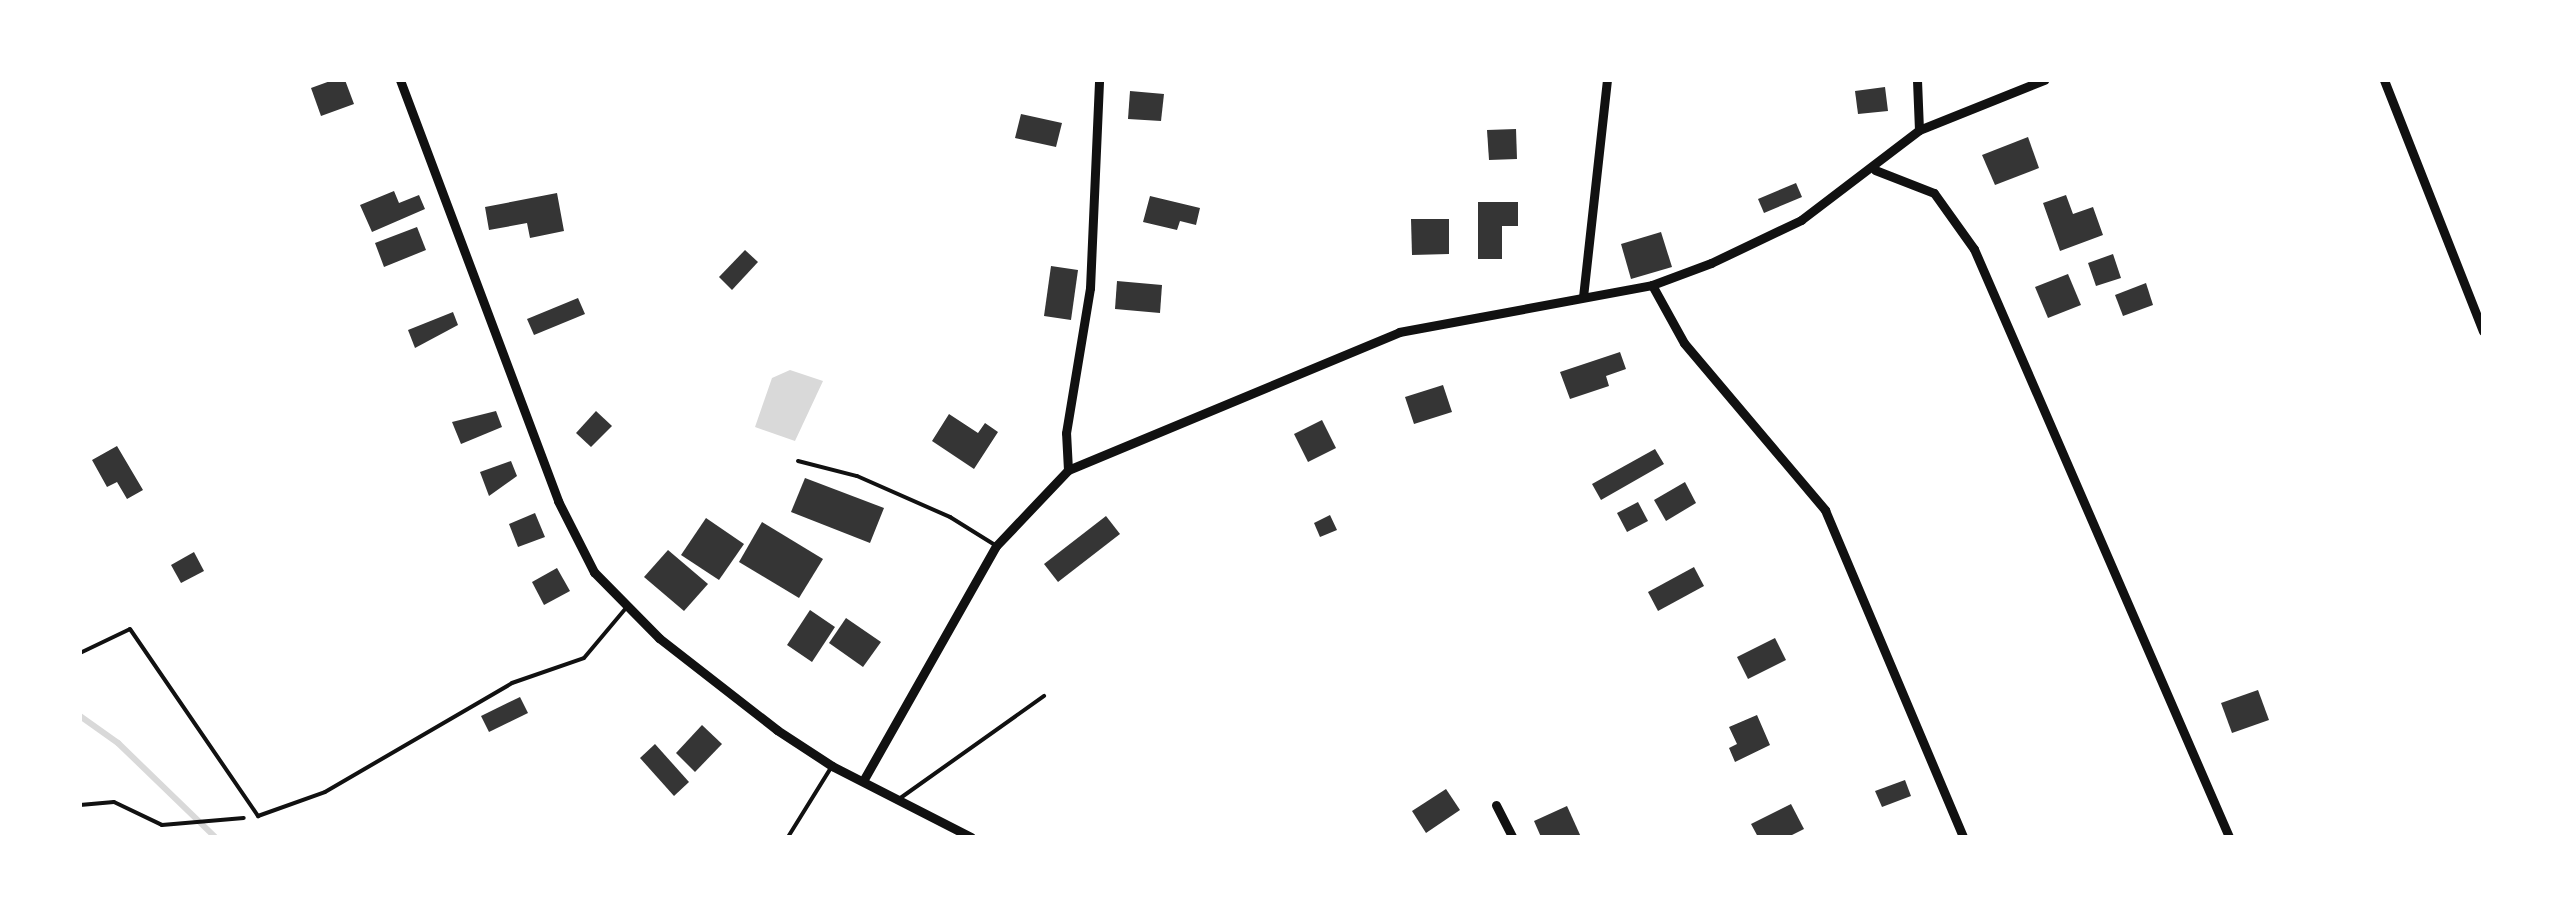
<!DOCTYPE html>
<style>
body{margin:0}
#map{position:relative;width:2563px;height:917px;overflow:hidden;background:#fff;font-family:"Open Sans",sans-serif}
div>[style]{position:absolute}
.water>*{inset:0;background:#d9d9d9}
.stream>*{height:6px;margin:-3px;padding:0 3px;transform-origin:3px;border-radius:3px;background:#d9d9d9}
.building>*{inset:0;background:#353535}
.path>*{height:4px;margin:-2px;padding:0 2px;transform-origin:2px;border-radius:2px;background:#111}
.service>*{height:4px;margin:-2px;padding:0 2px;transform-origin:2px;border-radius:2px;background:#111}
.minor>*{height:9px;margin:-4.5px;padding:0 4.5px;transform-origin:4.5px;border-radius:4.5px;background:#111}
span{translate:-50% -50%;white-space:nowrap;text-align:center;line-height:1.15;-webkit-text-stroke:8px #fff;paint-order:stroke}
.frame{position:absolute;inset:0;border:82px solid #fff;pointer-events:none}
</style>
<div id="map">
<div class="water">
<i style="clip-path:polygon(790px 370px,823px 381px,795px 441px,755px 427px,772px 378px)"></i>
</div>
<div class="stream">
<i style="left:80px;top:716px;width:47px;rotate:35.4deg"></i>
<i style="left:118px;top:743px;width:135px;rotate:44.1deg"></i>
</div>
<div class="building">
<i style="clip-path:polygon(333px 80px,345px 80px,354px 104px,321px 116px,311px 88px)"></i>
<i style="clip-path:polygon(1885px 87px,1888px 111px,1858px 114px,1855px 91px)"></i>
<i style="clip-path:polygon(1130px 91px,1164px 94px,1161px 121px,1128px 119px)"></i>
<i style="clip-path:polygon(1021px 114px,1062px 123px,1056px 147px,1015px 138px)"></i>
<i style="clip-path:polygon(1516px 129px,1517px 159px,1489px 160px,1487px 130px)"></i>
<i style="clip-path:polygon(2028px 137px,2039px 168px,1995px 185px,1982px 155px)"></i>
<i style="clip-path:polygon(1796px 183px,1802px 197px,1764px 213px,1758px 199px)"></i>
<i style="clip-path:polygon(394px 191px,399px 203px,419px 195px,425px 209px,372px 232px,360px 205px)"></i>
<i style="clip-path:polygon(557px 193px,564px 231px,530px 238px,527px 223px,489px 230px,485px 207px)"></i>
<i style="clip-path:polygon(2066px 195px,2073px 214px,2093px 207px,2103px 235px,2060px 251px,2043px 203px)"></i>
<i style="clip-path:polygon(1150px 196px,1200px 208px,1196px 225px,1180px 221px,1177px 230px,1143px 222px)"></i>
<i style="clip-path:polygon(1478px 202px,1518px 202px,1518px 226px,1502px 226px,1502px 259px,1478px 259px)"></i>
<i style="clip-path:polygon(1411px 219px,1449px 219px,1449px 254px,1412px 255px)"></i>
<i style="clip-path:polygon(417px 227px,426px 250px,384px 267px,375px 243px)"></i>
<i style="clip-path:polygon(1661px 232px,1672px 267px,1631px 279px,1621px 244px)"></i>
<i style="clip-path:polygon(745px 250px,758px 262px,732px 290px,719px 277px)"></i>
<i style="clip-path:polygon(2113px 254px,2121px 278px,2096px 286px,2088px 263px)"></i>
<i style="clip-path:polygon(1051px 266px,1078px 270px,1071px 320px,1044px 316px)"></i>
<i style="clip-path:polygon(2068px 274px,2081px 305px,2048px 318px,2035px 287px)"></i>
<i style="clip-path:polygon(1117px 281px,1162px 285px,1160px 313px,1115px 309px)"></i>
<i style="clip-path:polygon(2146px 283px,2153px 305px,2123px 316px,2115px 295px)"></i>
<i style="clip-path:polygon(578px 298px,585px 314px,534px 335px,527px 319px)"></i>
<i style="clip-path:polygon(453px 312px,458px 325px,415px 348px,408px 330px)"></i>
<i style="clip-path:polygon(1620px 352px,1626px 369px,1606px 376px,1609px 386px,1570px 399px,1560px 372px)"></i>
<i style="clip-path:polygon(1443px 385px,1452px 412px,1414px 424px,1405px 397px)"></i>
<i style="clip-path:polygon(496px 411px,502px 427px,461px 444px,452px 422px)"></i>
<i style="clip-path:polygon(596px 411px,612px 426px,591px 447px,576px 433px)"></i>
<i style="clip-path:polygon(949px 414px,978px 433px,985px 423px,998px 432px,974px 469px,932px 441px)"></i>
<i style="clip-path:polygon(1322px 420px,1336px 448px,1308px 462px,1294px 434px)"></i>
<i style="clip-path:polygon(117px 446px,143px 490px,127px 499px,117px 482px,107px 487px,92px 460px)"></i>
<i style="clip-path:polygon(1655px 449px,1664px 464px,1601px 500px,1592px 484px)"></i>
<i style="clip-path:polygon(511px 461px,517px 476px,489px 496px,480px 472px)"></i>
<i style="clip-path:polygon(805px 478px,884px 508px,870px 543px,791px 512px)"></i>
<i style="clip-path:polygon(1685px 482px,1696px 503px,1666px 521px,1654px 500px)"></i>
<i style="clip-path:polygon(1638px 502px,1648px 521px,1627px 532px,1617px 513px)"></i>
<i style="clip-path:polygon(535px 513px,545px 537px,518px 547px,509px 524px)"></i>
<i style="clip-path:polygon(1330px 515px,1337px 530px,1320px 537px,1314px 523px)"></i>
<i style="clip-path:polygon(1106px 516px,1120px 534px,1058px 582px,1044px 564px)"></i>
<i style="clip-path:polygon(706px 518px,744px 544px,719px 580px,681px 555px)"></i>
<i style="clip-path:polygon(762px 522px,823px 559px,799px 598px,739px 562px)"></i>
<i style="clip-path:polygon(668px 550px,708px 584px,684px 611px,644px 577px)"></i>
<i style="clip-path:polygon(194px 552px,204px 571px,181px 583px,171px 565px)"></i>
<i style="clip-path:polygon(1694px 567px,1704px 586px,1658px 611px,1648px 592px)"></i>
<i style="clip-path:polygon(557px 568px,570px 591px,544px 605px,532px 582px)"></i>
<i style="clip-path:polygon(810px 610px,835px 627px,812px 662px,787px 645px)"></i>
<i style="clip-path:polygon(846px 618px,881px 642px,863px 667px,829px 643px)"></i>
<i style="clip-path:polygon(1775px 638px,1786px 660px,1748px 679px,1737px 657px)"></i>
<i style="clip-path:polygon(2258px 690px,2269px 720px,2232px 733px,2221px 703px)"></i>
<i style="clip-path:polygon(520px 697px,528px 713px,489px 732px,481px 716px)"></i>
<i style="clip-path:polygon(1757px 715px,1770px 745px,1735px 762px,1729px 748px,1737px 744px,1729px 727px)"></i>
<i style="clip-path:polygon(702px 725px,722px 744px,695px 772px,676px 753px)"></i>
<i style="clip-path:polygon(655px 744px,689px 782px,674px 796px,640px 758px)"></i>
<i style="clip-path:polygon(1905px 780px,1911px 796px,1882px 807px,1875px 791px)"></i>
<i style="clip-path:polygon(1446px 789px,1460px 810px,1426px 833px,1412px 811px)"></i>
<i style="clip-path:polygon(1791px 804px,1804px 829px,1788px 837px,1758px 837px,1751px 824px)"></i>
<i style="clip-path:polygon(1567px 806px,1581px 837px,1541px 837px,1534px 821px)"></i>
</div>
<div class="path">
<i style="left:80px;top:805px;width:34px;rotate:-5deg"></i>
<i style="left:114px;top:802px;width:53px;rotate:25.6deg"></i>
<i style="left:162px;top:825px;width:82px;rotate:-4.9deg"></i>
</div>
<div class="service">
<i style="left:798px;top:461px;width:61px;rotate:14.3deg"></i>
<i style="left:857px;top:476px;width:102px;rotate:23.8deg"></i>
<i style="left:950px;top:517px;width:53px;rotate:31.9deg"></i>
<i style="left:80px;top:653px;width:55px;rotate:-25.6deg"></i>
<i style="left:130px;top:629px;width:227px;rotate:55.6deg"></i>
<i style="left:258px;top:816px;width:71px;rotate:-19.7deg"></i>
<i style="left:325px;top:792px;width:216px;rotate:-30.2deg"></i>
<i style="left:512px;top:683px;width:76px;rotate:-19.1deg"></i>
<i style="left:584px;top:658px;width:65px;rotate:-50deg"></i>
<i style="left:899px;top:799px;width:178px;rotate:-35.4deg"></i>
<i style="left:788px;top:837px;width:84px;rotate:-58.2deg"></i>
</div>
<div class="minor">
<i style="left:400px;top:80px;width:450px;rotate:69.4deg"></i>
<i style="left:558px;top:501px;width:80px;rotate:63.1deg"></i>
<i style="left:594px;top:572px;width:93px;rotate:45.4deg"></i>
<i style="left:659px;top:638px;width:150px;rotate:37.9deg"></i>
<i style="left:777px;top:730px;width:66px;rotate:33.2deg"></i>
<i style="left:832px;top:766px;width:156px;rotate:27.1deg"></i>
<i style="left:1917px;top:80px;width:50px;rotate:87.7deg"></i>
<i style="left:2384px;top:80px;width:270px;rotate:68.5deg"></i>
<i style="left:1875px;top:170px;width:63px;rotate:21.3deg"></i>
<i style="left:1934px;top:193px;width:69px;rotate:54.5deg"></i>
<i style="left:1974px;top:249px;width:641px;rotate:66.55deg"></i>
<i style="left:1652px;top:285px;width:66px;rotate:61.1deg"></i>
<i style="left:1684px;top:343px;width:219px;rotate:49.8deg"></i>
<i style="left:1825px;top:510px;width:355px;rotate:67.1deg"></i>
<i style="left:1583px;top:297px;width:218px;rotate:-83.7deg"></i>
<i style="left:1068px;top:470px;width:37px;rotate:-93deg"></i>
<i style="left:1066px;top:433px;width:147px;rotate:-80.6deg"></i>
<i style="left:1090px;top:288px;width:208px;rotate:-87.5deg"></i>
<i style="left:863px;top:781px;width:270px;rotate:-60.5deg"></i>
<i style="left:996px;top:546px;width:105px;rotate:-46.5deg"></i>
<i style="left:1068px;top:470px;width:359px;rotate:-22.6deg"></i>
<i style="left:1399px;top:332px;width:257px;rotate:-10.5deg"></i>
<i style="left:1652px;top:285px;width:63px;rotate:-20.4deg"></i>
<i style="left:1711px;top:263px;width:100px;rotate:-25.5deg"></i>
<i style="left:1801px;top:220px;width:148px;rotate:-37.3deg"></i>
<i style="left:1919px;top:130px;width:135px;rotate:-21.8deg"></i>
<i style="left:1496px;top:805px;width:36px;rotate:63deg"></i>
</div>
<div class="frame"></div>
</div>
